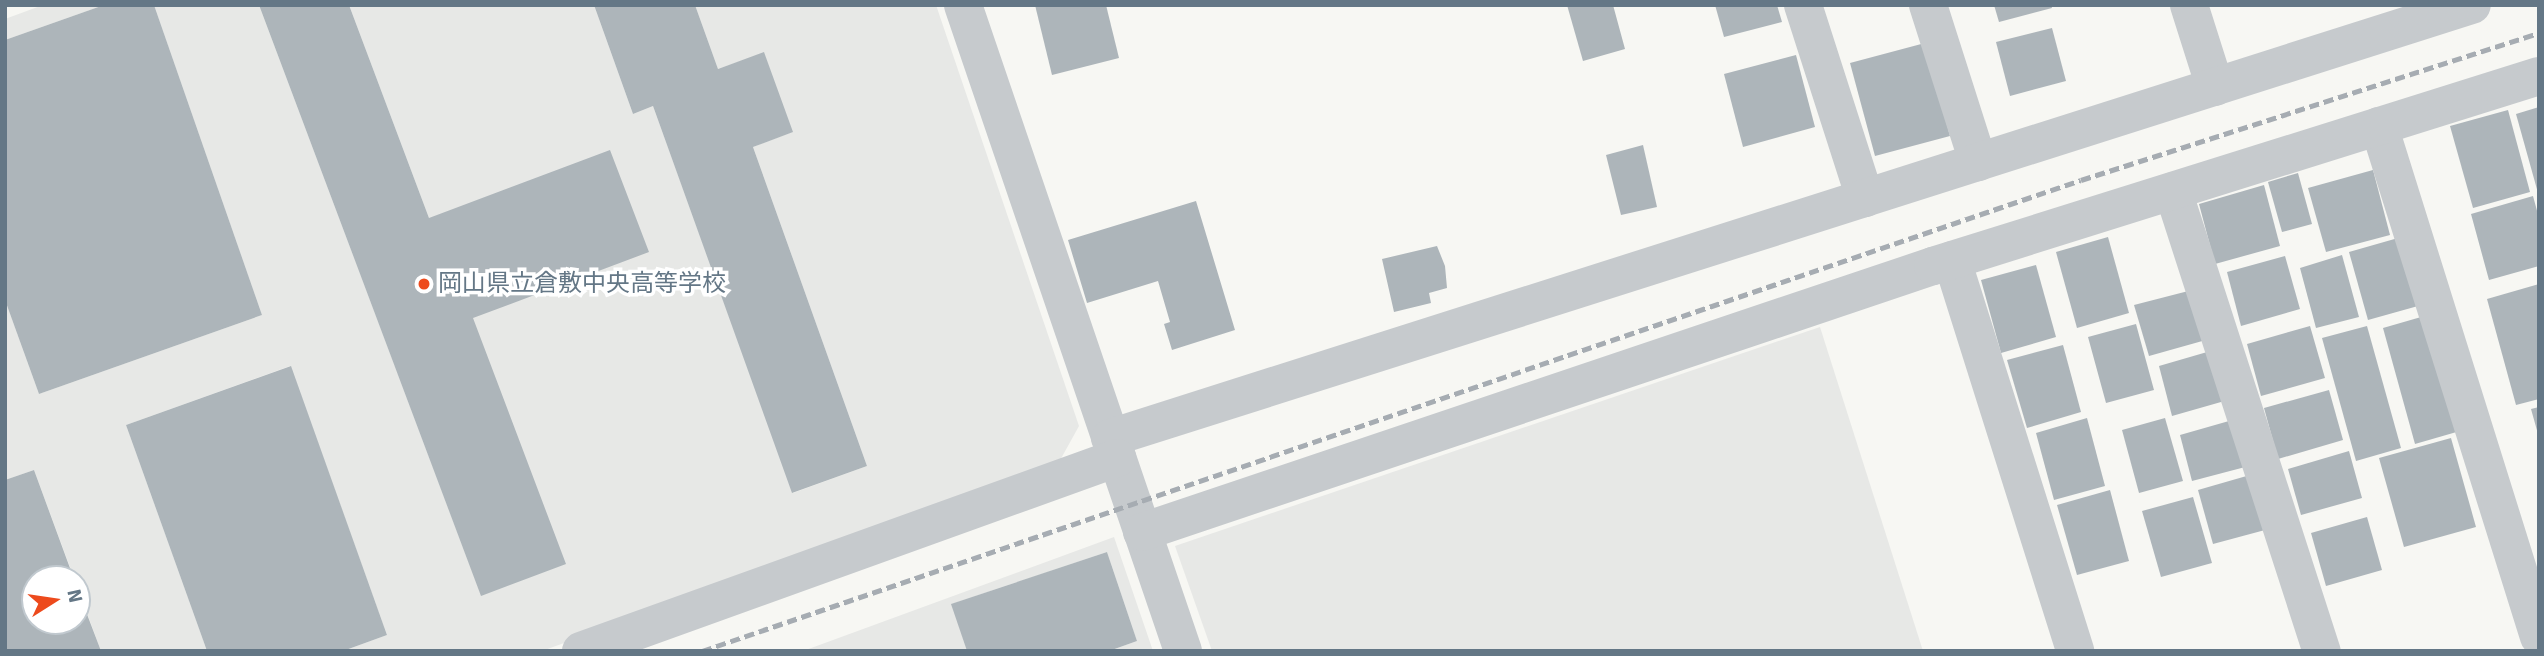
<!DOCTYPE html>
<meta charset="utf-8">
<style>
body{margin:0}
#map{position:relative;width:2544px;height:656px;overflow:hidden;background:#f7f7f3;font-family:Signika,"Noto Sans JP",sans-serif}
div>[style]{position:absolute}
.built>*{inset:0;background:#e7e8e6}
.building>*{inset:0;background:#adb5ba}
.minor>*{height:38px;margin:-19px;padding:0 19px;transform-origin:19px;border-radius:19px;background:#c6cacd}
.rail>*{height:5px;margin-top:-2.5px;transform-origin:0;background:repeating-linear-gradient(90deg,#a6acb2 0 10px,transparent 0 15px)}
.dots>*{width:19px;height:19px;translate:-50% -50%;box-sizing:border-box;border:4px solid #fff;border-radius:50%}
span{translate:-50% -50%;white-space:nowrap;text-align:center;line-height:1.15;-webkit-text-stroke:7px #fff;paint-order:stroke}
.poi-label{font-size:24px;color:#647786}
.left{translate:0 -50%;text-align:left}
.frame{position:absolute;inset:0;border:7px solid #647786;pointer-events:none}
.north{position:absolute;left:21px;top:565px;width:70px;height:70px;box-sizing:border-box;background:#fff;border:2px solid #c1c9cf;border-radius:50%;rotate:78deg;font-size:19px;font-weight:700;line-height:28px;text-align:center;color:#647786}
.north::after{content:'';display:block;margin:auto;width:24px;height:32px;background:#ed4a1c;clip-path:polygon(50% 0,100% 100%,50% 72%,0 100%)}
</style>
<div id="map">
<div class="built">
<i style="clip-path:polygon(43px 5px,104px 5px,5px 40px,5px 19px)"></i>
<i style="clip-path:polygon(154px 5px,259px 5px,481px 595px,429px 218px,349px 5px,594px 5px,633px 114px,653px 106px,793px 493px,867px 466px,753px 147px,792px 132px,764px 53px,718px 69px,695px 5px,936px 5px,1079px 426px,1058px 464px,542px 651px,343px 651px,387px 635px,290px 366px,126px 425px,207px 651px,101px 651px,34px 470px,5px 480px,5px 300px,39px 394px,262px 315px)"></i>
<i style="clip-path:polygon(1820px 327px,1923px 651px,1212px 651px,1175px 546px)"></i>
<i style="clip-path:polygon(1114px 537px,1153px 651px,1109px 651px,1137px 641px,1107px 552px,952px 604px,967px 651px,803px 651px)"></i>
</div>
<div class="building">
<i style="clip-path:polygon(104px 5px,154px 5px,262px 315px,39px 394px,5px 300px,5px 40px)"></i>
<i style="clip-path:polygon(259px 5px,349px 5px,429px 218px,610px 150px,649px 252px,473px 318px,566px 564px,481px 596px)"></i>
<i style="clip-path:polygon(594px 5px,695px 5px,718px 69px,764px 52px,793px 132px,753px 147px,867px 466px,792px 493px,653px 106px,633px 114px)"></i>
<i style="clip-path:polygon(1035px 5px,1106px 5px,1119px 58px,1052px 75px)"></i>
<i style="clip-path:polygon(1567px 5px,1613px 5px,1625px 49px,1583px 61px)"></i>
<i style="clip-path:polygon(1715px 5px,1777px 5px,1782px 22px,1724px 37px)"></i>
<i style="clip-path:polygon(1994px 5px,2051px 5px,2052px 8px,1999px 22px)"></i>
<i style="clip-path:polygon(2052px 28px,2066px 81px,2010px 96px,1996px 42px)"></i>
<i style="clip-path:polygon(1925px 43px,1950px 136px,1875px 156px,1850px 63px)"></i>
<i style="clip-path:polygon(1796px 55px,1815px 127px,1743px 147px,1724px 74px)"></i>
<i style="clip-path:polygon(2539px 107px,2539px 193px,2538px 193px,2516px 114px)"></i>
<i style="clip-path:polygon(2508px 110px,2530px 192px,2473px 208px,2450px 126px)"></i>
<i style="clip-path:polygon(1643px 145px,1657px 207px,1621px 215px,1606px 155px)"></i>
<i style="clip-path:polygon(2373px 170px,2390px 235px,2326px 252px,2308px 188px)"></i>
<i style="clip-path:polygon(2298px 173px,2312px 224px,2282px 232px,2268px 182px)"></i>
<i style="clip-path:polygon(2264px 185px,2280px 246px,2215px 264px,2199px 204px)"></i>
<i style="clip-path:polygon(2533px 196px,2539px 218px,2539px 266px,2489px 280px,2471px 214px)"></i>
<i style="clip-path:polygon(1196px 201px,1235px 330px,1172px 350px,1164px 324px,1170px 322px,1158px 281px,1087px 303px,1068px 240px)"></i>
<i style="clip-path:polygon(2108px 237px,2129px 313px,2077px 328px,2056px 252px)"></i>
<i style="clip-path:polygon(2398px 238px,2418px 306px,2368px 320px,2349px 252px)"></i>
<i style="clip-path:polygon(1437px 246px,1445px 266px,1447px 288px,1429px 293px,1431px 303px,1394px 312px,1382px 259px)"></i>
<i style="clip-path:polygon(2342px 255px,2359px 317px,2316px 328px,2300px 268px)"></i>
<i style="clip-path:polygon(2285px 256px,2300px 309px,2241px 326px,2227px 272px)"></i>
<i style="clip-path:polygon(2036px 265px,2056px 337px,2001px 353px,1981px 280px)"></i>
<i style="clip-path:polygon(2539px 284px,2539px 399px,2516px 405px,2487px 299px)"></i>
<i style="clip-path:polygon(2200px 288px,2213px 338px,2149px 356px,2134px 305px)"></i>
<i style="clip-path:polygon(2428px 315px,2460px 431px,2415px 444px,2383px 328px)"></i>
<i style="clip-path:polygon(2136px 324px,2154px 390px,2106px 403px,2088px 337px)"></i>
<i style="clip-path:polygon(2310px 326px,2325px 378px,2261px 396px,2247px 344px)"></i>
<i style="clip-path:polygon(2367px 326px,2401px 448px,2356px 461px,2322px 338px)"></i>
<i style="clip-path:polygon(2063px 345px,2081px 412px,2027px 428px,2007px 360px)"></i>
<i style="clip-path:polygon(2214px 350px,2228px 400px,2172px 416px,2159px 366px)"></i>
<i style="clip-path:polygon(291px 366px,387px 635px,343px 651px,207px 651px,126px 425px)"></i>
<i style="clip-path:polygon(2329px 390px,2343px 440px,2278px 459px,2264px 408px)"></i>
<i style="clip-path:polygon(2539px 407px,2539px 434px,2538px 434px,2531px 409px)"></i>
<i style="clip-path:polygon(2087px 418px,2105px 486px,2054px 500px,2036px 433px)"></i>
<i style="clip-path:polygon(2165px 418px,2183px 481px,2139px 493px,2122px 430px)"></i>
<i style="clip-path:polygon(2236px 419px,2249px 466px,2192px 481px,2180px 435px)"></i>
<i style="clip-path:polygon(2451px 438px,2476px 527px,2404px 547px,2379px 458px)"></i>
<i style="clip-path:polygon(2349px 451px,2362px 498px,2301px 515px,2288px 469px)"></i>
<i style="clip-path:polygon(34px 470px,74px 579px,35px 579px,35px 621px,77px 621px,77px 588px,101px 651px,5px 651px,5px 480px)"></i>
<i style="clip-path:polygon(2250px 475px,2265px 530px,2213px 544px,2198px 490px)"></i>
<i style="clip-path:polygon(2110px 490px,2129px 561px,2077px 575px,2057px 505px)"></i>
<i style="clip-path:polygon(2193px 497px,2212px 563px,2161px 577px,2142px 511px)"></i>
<i style="clip-path:polygon(2367px 517px,2382px 570px,2326px 586px,2311px 533px)"></i>
<i style="clip-path:polygon(1107px 552px,1137px 641px,1109px 651px,967px 651px,951px 604px)"></i>
</div>
<div class="minor">
<i style="left:963px;top:5px;width:682px;rotate:71.19deg"></i>
<i style="left:1803px;top:5px;width:203px;rotate:72.2deg"></i>
<i style="left:1928px;top:5px;width:165px;rotate:72.3deg"></i>
<i style="left:2189px;top:5px;width:86px;rotate:72.4deg"></i>
<i style="left:2379px;top:126px;width:535px;rotate:72.61deg"></i>
<i style="left:2173px;top:191px;width:484px;rotate:72.1deg"></i>
<i style="left:1952px;top:260px;width:410px;rotate:72.5deg"></i>
<i style="left:1110px;top:438px;width:1429px;rotate:-17.64deg"></i>
<i style="left:1142px;top:532px;width:835px;rotate:-18.59deg"></i>
<i style="left:1933px;top:266px;width:635px;rotate:-17.41deg"></i>
<i style="left:581px;top:651px;width:570px;rotate:-19.8deg"></i>
</div>
<div class="rail">
<i style="left:702px;top:651px;width:1457px;rotate:-18.86deg"></i>
<i style="left:2081px;top:180px;width:481px;rotate:-17.8deg"></i>
</div>
<div class="dots">
<i style="left:424px;top:284px;background:#ed4a1c"></i>
</div>
<div class="poi-label">
<span class="left" style="left:438px;top:284px">岡山県立倉敷中央高等学校</span>
</div>
<div class="frame"></div>
<div class="north">N</div>
</div>
